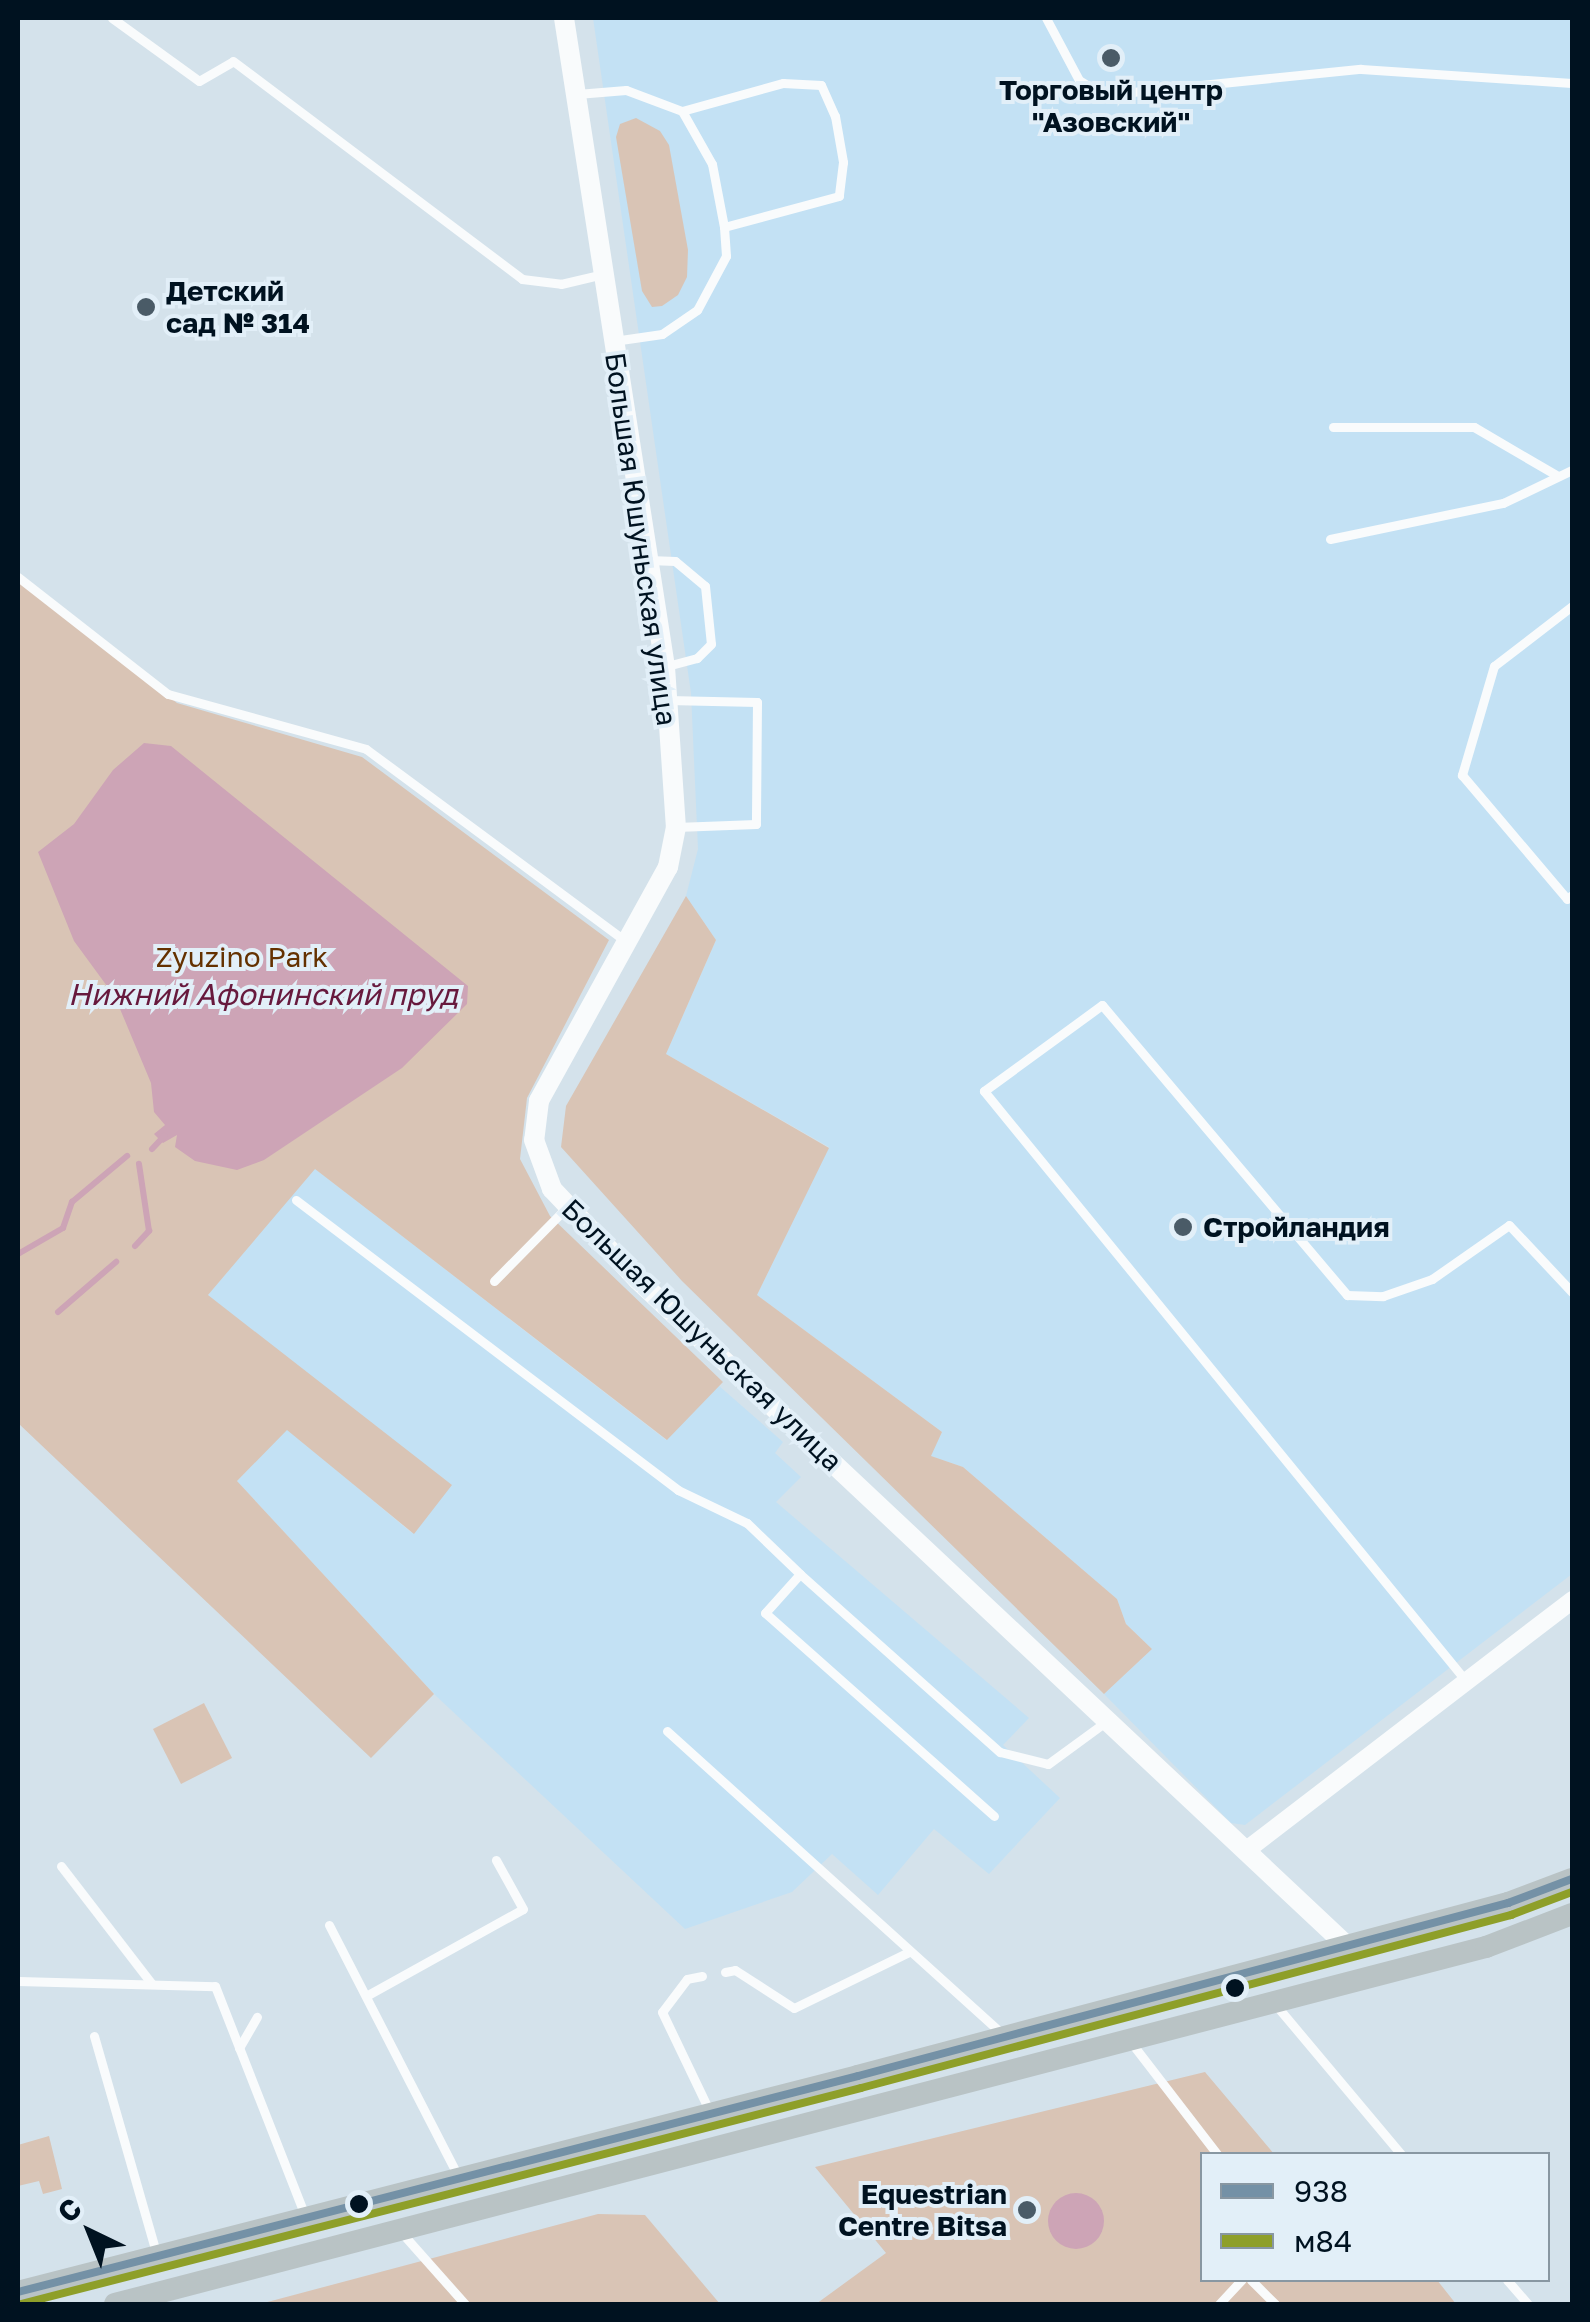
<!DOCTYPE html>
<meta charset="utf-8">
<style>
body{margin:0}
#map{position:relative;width:1590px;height:2322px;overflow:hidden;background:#d4e2eb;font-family:"Golos Text",sans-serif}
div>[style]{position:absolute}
.built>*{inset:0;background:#c3e1f4}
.green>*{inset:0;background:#d9c4b5}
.water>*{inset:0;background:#cda4b6}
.round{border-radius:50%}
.stream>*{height:6px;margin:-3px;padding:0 3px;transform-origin:3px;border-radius:3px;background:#cda4b6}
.service>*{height:9px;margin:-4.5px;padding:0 4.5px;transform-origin:4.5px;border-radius:4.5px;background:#f9fbfc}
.minor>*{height:18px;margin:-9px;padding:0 9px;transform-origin:9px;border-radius:9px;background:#f9fbfc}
.tertiary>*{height:20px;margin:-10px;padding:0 10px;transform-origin:10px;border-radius:10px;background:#f9fbfc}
.secondary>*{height:22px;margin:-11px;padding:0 11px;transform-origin:11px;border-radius:11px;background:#b9c3c5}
.bus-1>*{height:8px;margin:-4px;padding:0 4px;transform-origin:4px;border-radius:4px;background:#7491a6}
.bus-2>*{height:8px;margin:-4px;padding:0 4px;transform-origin:4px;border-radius:4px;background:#8e9f29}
.dots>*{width:28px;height:28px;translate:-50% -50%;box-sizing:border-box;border:5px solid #e2eff8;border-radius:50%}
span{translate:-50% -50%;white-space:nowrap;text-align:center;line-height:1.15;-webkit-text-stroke:8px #e2eff8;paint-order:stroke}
.poi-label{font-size:28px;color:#001220;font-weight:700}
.left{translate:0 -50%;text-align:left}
.right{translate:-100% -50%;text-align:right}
.street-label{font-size:28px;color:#001220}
.park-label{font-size:28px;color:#643100}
.water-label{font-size:30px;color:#67193d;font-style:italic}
.frame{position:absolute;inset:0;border:20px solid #001220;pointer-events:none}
.legend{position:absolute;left:1200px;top:2152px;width:350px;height:130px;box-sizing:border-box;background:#e2eff8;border:2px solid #8897a2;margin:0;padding:12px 18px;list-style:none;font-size:30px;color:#001220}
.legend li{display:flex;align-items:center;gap:20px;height:50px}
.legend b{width:50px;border:2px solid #8897a2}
.north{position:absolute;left:40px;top:2182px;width:100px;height:100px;-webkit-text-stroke:8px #e2eff8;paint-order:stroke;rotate:317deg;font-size:28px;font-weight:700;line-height:40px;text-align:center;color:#001220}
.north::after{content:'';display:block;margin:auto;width:35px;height:45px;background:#001220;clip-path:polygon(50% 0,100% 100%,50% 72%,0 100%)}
</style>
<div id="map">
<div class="built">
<i style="clip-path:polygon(593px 18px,1572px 18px,1572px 1574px,1245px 1825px,1231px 1823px,1104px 1694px,1152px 1649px,1126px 1624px,1117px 1599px,963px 1467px,930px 1456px,942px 1432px,757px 1295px,829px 1147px,666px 1054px,716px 940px,686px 896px,698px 849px,691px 693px)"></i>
<i style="clip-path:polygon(314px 1168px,666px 1440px,718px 1385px,783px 1442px,775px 1453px,801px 1477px,776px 1502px,1029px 1718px,1003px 1745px,1060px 1798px,989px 1874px,934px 1829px,878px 1895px,832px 1854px,792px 1892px,685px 1929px,434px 1694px,237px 1481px,287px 1429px,413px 1534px,208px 1295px)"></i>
</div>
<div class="green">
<i style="clip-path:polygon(636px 118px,660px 131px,669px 145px,688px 250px,687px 277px,678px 295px,662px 306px,652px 307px,642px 291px,616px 137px,620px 124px)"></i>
<i style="clip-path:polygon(18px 578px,177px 703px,362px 757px,609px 940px,527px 1098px,520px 1159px,550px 1216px,723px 1382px,667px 1440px,315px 1169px,208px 1295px,452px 1485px,414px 1534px,287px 1430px,237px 1481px,434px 1694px,371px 1758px,18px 1423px)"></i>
<i style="clip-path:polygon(686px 896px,716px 940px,666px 1054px,829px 1148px,757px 1295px,942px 1432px,931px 1456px,963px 1467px,1117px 1599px,1126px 1624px,1152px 1649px,1104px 1694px,682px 1281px,561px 1147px,566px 1106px)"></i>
<i style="clip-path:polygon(204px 1703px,232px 1758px,181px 1784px,153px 1729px)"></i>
<i style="clip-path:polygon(1205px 2072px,1274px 2154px,1202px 2154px,1202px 2280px,1437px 2280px,1456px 2304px,816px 2304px,886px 2253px,815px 2167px)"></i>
<i style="clip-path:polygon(49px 2136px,62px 2189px,43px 2194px,39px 2181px,18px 2186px,18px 2145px)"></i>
<i style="clip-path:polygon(598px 2214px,645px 2215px,720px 2304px,260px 2304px)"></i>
</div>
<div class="water">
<i style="clip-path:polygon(144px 743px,171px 746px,468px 986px,467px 1004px,402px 1068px,264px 1160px,237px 1170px,195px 1161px,175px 1147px,177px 1135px,163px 1143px,154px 1134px,165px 1125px,154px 1112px,151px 1083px,115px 997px,74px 941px,38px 852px,74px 824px,113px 770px)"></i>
<i class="round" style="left:1048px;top:2193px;width:56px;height:56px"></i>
</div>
<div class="stream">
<i style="left:152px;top:1149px;width:18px;rotate:-47deg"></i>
<i style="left:135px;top:1246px;width:21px;rotate:-47deg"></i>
<i style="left:149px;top:1231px;width:68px;rotate:-98.5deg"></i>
<i style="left:18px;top:1254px;width:52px;rotate:-30deg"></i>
<i style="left:63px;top:1228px;width:28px;rotate:-71deg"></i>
<i style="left:72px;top:1202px;width:72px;rotate:-39.9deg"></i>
<i style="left:58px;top:1312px;width:77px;rotate:-40.8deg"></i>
</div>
<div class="service">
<i style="left:112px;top:18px;width:107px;rotate:35.9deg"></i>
<i style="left:199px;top:81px;width:39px;rotate:-30deg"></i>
<i style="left:233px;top:61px;width:362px;rotate:37deg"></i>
<i style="left:522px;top:279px;width:39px;rotate:7deg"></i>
<i style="left:561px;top:284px;width:43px;rotate:-13.4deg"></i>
<i style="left:1046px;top:18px;width:70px;rotate:62deg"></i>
<i style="left:1079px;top:80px;width:28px;rotate:32deg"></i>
<i style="left:1103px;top:95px;width:259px;rotate:-5.8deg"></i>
<i style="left:1361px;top:69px;width:211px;rotate:3.8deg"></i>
<i style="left:577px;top:94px;width:49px;rotate:-4.7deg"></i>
<i style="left:626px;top:90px;width:60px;rotate:20.6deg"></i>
<i style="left:682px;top:111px;width:61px;rotate:60.5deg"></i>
<i style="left:712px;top:164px;width:64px;rotate:79.2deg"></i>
<i style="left:724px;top:227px;width:29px;rotate:86deg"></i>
<i style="left:726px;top:256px;width:61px;rotate:118.2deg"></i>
<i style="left:697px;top:310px;width:42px;rotate:145.6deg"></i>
<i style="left:662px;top:334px;width:49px;rotate:171.7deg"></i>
<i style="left:682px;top:111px;width:105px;rotate:-15.5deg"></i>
<i style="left:783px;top:83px;width:38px;rotate:3deg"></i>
<i style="left:821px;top:85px;width:34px;rotate:66deg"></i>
<i style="left:835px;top:116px;width:47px;rotate:80.1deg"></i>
<i style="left:843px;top:162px;width:34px;rotate:97deg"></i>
<i style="left:839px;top:196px;width:119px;rotate:164.9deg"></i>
<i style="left:1333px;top:427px;width:141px"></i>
<i style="left:1474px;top:427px;width:97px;rotate:30.3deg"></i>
<i style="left:1330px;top:539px;width:177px;rotate:-11.8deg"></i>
<i style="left:1503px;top:503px;width:76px;rotate:-25.6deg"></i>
<i style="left:649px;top:560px;width:26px;rotate:2deg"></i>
<i style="left:675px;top:561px;width:39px;rotate:40deg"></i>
<i style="left:705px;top:586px;width:58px;rotate:84.1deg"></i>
<i style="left:711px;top:644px;width:20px;rotate:135deg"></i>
<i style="left:697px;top:658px;width:31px;rotate:165deg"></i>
<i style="left:18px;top:577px;width:190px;rotate:38deg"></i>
<i style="left:168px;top:694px;width:205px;rotate:15.5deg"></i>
<i style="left:366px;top:749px;width:325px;rotate:36.5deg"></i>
<i style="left:1572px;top:606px;width:98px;rotate:142.4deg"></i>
<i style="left:1494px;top:666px;width:114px;rotate:106.4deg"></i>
<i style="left:1462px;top:775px;width:162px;rotate:49.7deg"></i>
<i style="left:1567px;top:899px;width:6px;rotate:-39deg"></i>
<i style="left:668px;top:700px;width:89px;rotate:1.3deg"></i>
<i style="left:757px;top:702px;width:122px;rotate:90.5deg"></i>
<i style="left:756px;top:824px;width:80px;rotate:177.9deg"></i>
<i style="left:296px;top:1200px;width:480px;rotate:37.2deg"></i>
<i style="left:678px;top:1490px;width:76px;rotate:25.6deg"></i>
<i style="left:747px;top:1523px;width:74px;rotate:43.9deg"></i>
<i style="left:494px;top:1281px;width:103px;rotate:-45.4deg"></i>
<i style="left:1466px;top:1681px;width:762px;rotate:-129.25deg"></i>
<i style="left:984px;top:1091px;width:146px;rotate:-36.1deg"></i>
<i style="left:1102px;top:1005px;width:380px;rotate:49.8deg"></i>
<i style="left:1347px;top:1295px;width:36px;rotate:2deg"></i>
<i style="left:1383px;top:1296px;width:52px;rotate:-19.1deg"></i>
<i style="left:1432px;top:1279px;width:94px;rotate:-35deg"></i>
<i style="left:1509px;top:1225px;width:92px;rotate:46.8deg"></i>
<i style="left:667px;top:1731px;width:454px;rotate:42.1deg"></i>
<i style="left:994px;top:1816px;width:306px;rotate:-138.4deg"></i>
<i style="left:765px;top:1613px;width:52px;rotate:-48.1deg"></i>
<i style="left:800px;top:1574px;width:268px;rotate:41.7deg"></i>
<i style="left:1000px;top:1752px;width:49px;rotate:14deg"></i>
<i style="left:1048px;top:1764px;width:73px;rotate:-36.1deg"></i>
<i style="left:61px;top:1866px;width:149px;rotate:52.4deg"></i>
<i style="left:329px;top:1925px;width:282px;rotate:62.8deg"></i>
<i style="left:725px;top:1972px;width:10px;rotate:-11deg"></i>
<i style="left:735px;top:1970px;width:70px;rotate:32.8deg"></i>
<i style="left:794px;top:2008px;width:128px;rotate:-26deg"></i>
<i style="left:702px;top:1976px;width:15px;rotate:169deg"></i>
<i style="left:687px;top:1979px;width:41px;rotate:127.1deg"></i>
<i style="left:662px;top:2012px;width:111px;rotate:64.4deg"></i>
<i style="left:18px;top:1981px;width:197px;rotate:1.5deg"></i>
<i style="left:215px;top:1986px;width:249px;rotate:68.6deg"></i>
<i style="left:366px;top:1996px;width:179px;rotate:-29deg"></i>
<i style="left:523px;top:1909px;width:56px;rotate:-118.9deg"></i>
<i style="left:1275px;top:2004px;width:196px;rotate:50deg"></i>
<i style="left:94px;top:2036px;width:228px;rotate:74deg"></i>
<i style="left:1130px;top:2041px;width:143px;rotate:52.4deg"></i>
<i style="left:239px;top:2048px;width:36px;rotate:-60deg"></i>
<i style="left:401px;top:2232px;width:96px;rotate:48.4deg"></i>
<i style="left:1251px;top:2280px;width:34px;rotate:45deg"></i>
<i style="left:1507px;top:2280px;width:32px;rotate:49deg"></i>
<i style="left:1219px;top:2304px;width:33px;rotate:-47deg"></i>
</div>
<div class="minor">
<i style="left:1248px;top:1849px;width:409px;rotate:-37.5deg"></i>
</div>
<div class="tertiary">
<i style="left:564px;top:18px;width:657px;rotate:81.15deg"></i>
<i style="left:665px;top:667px;width:160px;rotate:86.1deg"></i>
<i style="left:676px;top:827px;width:41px;rotate:101.3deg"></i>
<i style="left:668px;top:867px;width:267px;rotate:118.9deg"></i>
<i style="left:539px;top:1101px;width:39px;rotate:97deg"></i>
<i style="left:534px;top:1140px;width:52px;rotate:69.8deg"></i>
<i style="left:552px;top:1189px;width:125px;rotate:46.6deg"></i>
<i style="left:638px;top:1280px;width:971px;rotate:43.21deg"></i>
</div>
<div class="secondary">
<i style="left:18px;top:2292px;width:867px;rotate:-14.42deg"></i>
<i style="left:858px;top:2076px;width:673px;rotate:-14.9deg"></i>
<i style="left:1508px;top:1903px;width:68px;rotate:-20.6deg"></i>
<i style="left:115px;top:2304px;width:1417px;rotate:-14.6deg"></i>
<i style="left:1486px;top:1947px;width:92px;rotate:-21deg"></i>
</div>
<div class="bus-1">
<i style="left:18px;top:2292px;width:867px;rotate:-14.42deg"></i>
<i style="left:858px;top:2076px;width:673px;rotate:-14.9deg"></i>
<i style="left:1508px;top:1903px;width:68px;rotate:-20.6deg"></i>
</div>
<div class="bus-2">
<i style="left:21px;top:2304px;width:867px;rotate:-14.42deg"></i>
<i style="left:861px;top:2088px;width:673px;rotate:-14.9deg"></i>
<i style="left:1511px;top:1915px;width:65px;rotate:-20.7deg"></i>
</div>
<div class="dots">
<i style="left:1111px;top:58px;background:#4a5b67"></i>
<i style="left:146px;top:307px;background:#4a5b67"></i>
<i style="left:1183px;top:1227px;background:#4a5b67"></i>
<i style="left:1235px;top:1988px;background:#001220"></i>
<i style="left:359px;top:2204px;background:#001220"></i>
<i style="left:1027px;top:2210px;background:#4a5b67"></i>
</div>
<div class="poi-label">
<span style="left:1111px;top:106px">Торговый центр<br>"Азовский"</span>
<span class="left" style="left:166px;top:307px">Детский<br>сад № 314</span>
<span class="left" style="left:1203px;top:1227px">Стройландия</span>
<span class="right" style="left:1007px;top:2210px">Equestrian<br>Centre Bitsa</span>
</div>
<div class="street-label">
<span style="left:641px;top:539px;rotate:82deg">Большая Юшуньская улица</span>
<span style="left:702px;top:1335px;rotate:44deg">Большая Юшуньская улица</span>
</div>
<div class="park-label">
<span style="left:242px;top:957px">Zyuzino Park</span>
</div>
<div class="water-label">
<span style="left:263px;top:994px">Нижний Афонинский пруд</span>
</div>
<div class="frame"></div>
<ul class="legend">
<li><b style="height:12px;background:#7491a6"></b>938</li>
<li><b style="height:12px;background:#8e9f29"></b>м84</li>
</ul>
<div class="north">С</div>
</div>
